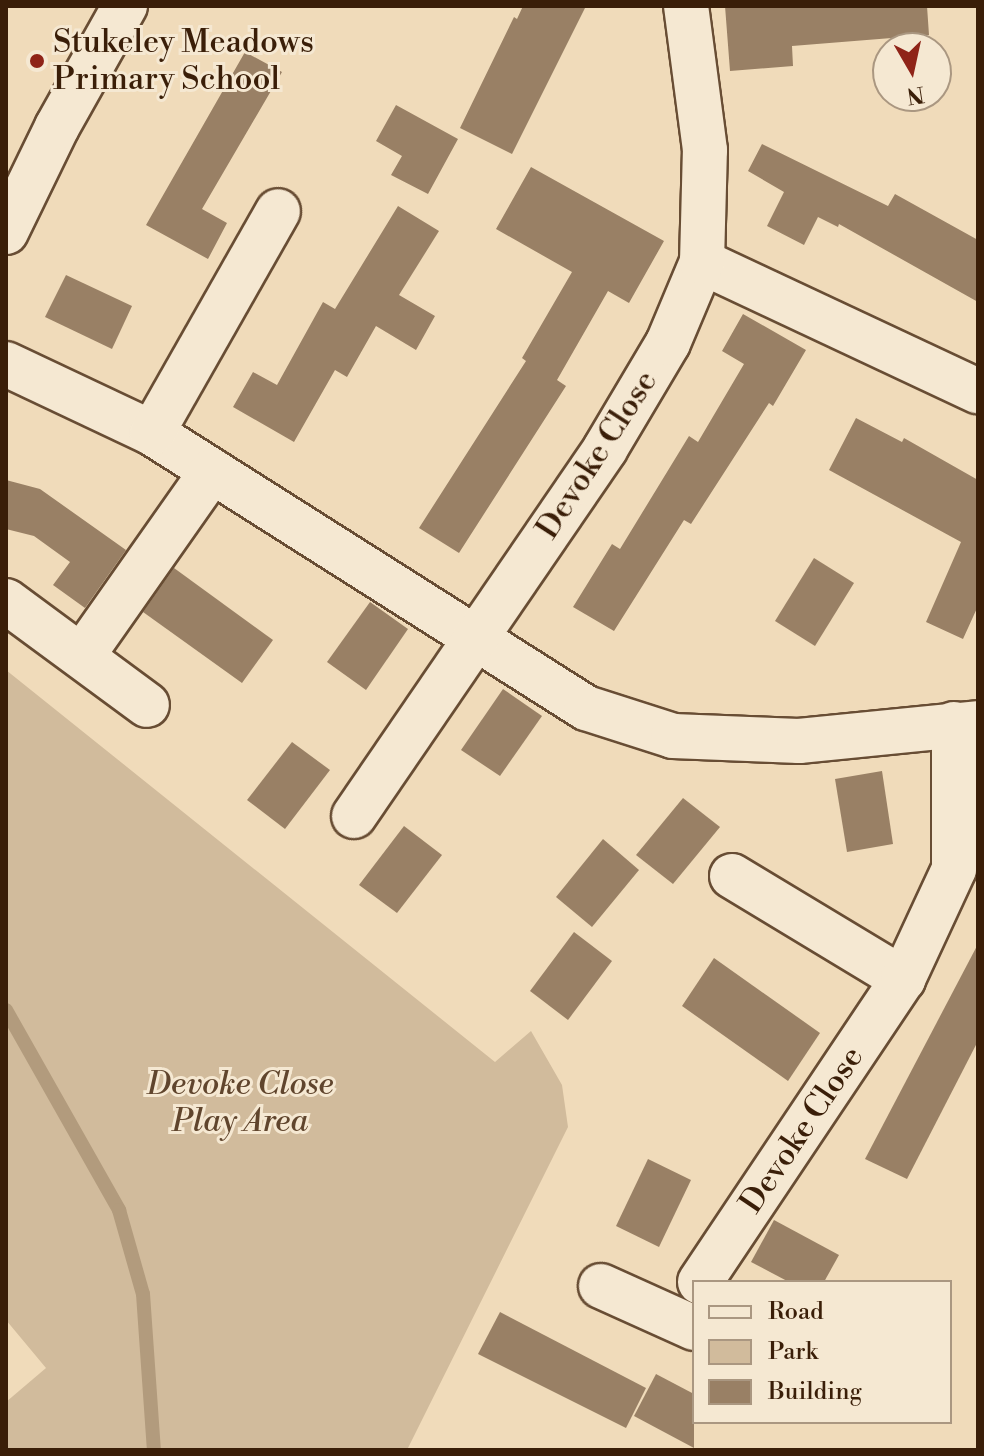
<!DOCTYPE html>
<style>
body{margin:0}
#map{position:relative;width:984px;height:1456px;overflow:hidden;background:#f0dbba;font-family:"Libre Bodoni",serif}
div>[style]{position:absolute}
.green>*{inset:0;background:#d1bb9c}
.stream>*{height:14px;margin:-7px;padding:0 7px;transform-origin:7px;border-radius:7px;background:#b29b7d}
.building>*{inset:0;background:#998065}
.roads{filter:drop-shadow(2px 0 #684d34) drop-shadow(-2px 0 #684d34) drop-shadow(0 2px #684d34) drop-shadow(0 -2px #684d34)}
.minor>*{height:44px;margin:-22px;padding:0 22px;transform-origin:22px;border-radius:22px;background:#f5e8d2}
.dots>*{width:22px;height:22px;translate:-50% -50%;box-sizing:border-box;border:4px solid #f5e8d2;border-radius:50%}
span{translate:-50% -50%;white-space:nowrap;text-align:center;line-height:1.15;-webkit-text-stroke:6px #f5e8d2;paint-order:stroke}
.poi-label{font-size:32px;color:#3a1e08}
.left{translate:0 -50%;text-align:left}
.street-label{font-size:32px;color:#3a1e08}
.park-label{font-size:32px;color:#60452d;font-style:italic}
.frame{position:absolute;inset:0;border:8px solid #3a1e08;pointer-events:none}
.legend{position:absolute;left:692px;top:1280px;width:260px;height:144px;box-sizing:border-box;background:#f5e8d2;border:2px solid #aa9781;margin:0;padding:10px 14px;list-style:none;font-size:24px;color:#3a1e08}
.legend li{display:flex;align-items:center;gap:16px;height:40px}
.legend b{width:40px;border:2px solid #aa9781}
.north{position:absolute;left:872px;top:32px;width:80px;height:80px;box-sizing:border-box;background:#f5e8d2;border:2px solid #aa9781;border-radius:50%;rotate:171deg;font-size:22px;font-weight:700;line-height:32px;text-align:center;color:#3a1e08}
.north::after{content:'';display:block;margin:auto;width:28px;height:36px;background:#8f2418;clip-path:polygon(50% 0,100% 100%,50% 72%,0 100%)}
</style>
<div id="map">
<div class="green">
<i style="clip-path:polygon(6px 670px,495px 1062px,531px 1031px,562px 1085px,568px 1127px,407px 1450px,6px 1450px,6px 1402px,46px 1368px,6px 1320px)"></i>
</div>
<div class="stream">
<i style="left:6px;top:1010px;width:230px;rotate:60.5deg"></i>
<i style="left:119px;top:1210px;width:87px;rotate:74.1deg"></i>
<i style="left:143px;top:1294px;width:156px;rotate:86deg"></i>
</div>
<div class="building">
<i style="clip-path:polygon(523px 6px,586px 6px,512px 154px,460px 128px,514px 17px,517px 19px)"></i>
<i style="clip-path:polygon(725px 6px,927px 6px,929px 35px,792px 46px,793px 66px,730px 71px)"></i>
<i style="clip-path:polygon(245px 52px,282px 72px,202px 209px,227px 223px,208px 259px,146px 225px)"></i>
<i style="clip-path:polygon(396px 105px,458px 139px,428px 194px,391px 175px,402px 156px,376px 141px)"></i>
<i style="clip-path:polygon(762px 144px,888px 206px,895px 194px,978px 240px,978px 302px,839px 224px,838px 227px,818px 217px,804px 245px,767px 226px,784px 192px,748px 171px)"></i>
<i style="clip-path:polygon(531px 167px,664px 241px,629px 303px,608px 291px,557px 380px,566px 386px,459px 553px,419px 528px,526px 361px,522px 358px,572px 272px,496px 229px)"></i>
<i style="clip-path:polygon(398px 206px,439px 231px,399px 295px,435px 316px,416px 350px,376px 326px,347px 377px,335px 370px,294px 442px,233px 407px,253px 372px,277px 385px,323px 302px,335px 309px)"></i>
<i style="clip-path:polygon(66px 275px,132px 306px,112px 349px,45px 317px)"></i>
<i style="clip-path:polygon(743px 314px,806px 350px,773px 406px,769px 403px,691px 524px,684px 520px,614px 631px,573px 607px,612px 544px,620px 549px,689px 436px,698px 442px,744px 364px,722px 351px)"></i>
<i style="clip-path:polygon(856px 418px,902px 442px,904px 438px,978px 480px,978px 606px,963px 639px,926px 622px,961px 542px,829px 470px)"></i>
<i style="clip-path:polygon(6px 480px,40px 489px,126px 550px,85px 608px,53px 585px,70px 562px,34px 536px,6px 529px)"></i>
<i style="clip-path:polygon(814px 558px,854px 583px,815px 646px,775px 621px)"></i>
<i style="clip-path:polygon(174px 568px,273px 640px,242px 683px,143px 612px)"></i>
<i style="clip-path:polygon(370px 602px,408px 629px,366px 690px,327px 662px)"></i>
<i style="clip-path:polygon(503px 689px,542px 716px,500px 776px,461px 750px)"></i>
<i style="clip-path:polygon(292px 742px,330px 770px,285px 829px,247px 800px)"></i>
<i style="clip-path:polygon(882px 771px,893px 844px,847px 852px,835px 779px)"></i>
<i style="clip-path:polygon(683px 798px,720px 827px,673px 884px,636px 855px)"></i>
<i style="clip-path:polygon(404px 826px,442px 855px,397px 913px,359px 885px)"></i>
<i style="clip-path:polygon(603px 839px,639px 870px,592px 927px,556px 897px)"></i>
<i style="clip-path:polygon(574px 932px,612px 961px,568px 1020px,530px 991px)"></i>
<i style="clip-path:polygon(978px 944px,978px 1041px,907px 1179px,865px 1159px)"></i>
<i style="clip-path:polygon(714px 958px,820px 1033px,788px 1081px,682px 1006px)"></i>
<i style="clip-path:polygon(648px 1159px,691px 1180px,659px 1247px,616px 1226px)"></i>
<i style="clip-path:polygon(774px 1220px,839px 1255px,824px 1282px,789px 1282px,751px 1262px)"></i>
<i style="clip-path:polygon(500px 1312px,646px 1388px,626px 1428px,478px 1354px)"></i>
<i style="clip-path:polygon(656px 1374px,694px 1394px,694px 1448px,634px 1416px)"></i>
</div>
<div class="roads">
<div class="minor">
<i style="left:6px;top:232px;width:117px;rotate:-64.1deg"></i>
<i style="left:57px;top:127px;width:139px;rotate:-60.7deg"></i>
<i style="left:702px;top:262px;width:305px;rotate:25.1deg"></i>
<i style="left:6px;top:364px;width:161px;rotate:25.3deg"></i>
<i style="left:152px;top:433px;width:514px;rotate:32.36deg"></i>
<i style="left:586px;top:708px;width:91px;rotate:17.8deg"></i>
<i style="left:673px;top:736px;width:126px;rotate:2.3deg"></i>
<i style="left:799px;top:741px;width:180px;rotate:-5.7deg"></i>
<i style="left:152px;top:433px;width:255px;rotate:-60.4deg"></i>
<i style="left:6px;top:601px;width:175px;rotate:36.4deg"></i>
<i style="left:82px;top:656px;width:226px;rotate:-54.9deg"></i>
<i style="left:354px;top:816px;width:445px;rotate:-55.6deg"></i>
<i style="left:605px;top:449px;width:123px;rotate:-59.3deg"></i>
<i style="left:668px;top:343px;width:88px;rotate:-67.2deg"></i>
<i style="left:702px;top:262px;width:112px;rotate:-88.5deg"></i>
<i style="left:705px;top:150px;width:145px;rotate:-97.5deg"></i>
<i style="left:732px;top:876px;width:200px;rotate:31.1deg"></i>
<i style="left:700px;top:1282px;width:365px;rotate:-56.2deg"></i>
<i style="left:903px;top:979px;width:121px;rotate:-65.1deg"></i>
<i style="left:954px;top:869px;width:145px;rotate:-90deg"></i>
<i style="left:601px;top:1286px;width:102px;rotate:24.3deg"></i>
</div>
</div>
<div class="dots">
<i style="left:37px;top:61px;background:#8f2418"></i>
</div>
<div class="poi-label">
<span class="left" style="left:53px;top:61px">Stukeley Meadows<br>Primary School</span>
</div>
<div class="street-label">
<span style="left:597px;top:455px;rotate:-57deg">Devoke Close</span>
<span style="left:802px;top:1130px;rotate:-56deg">Devoke Close</span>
</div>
<div class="park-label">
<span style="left:240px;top:1103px">Devoke Close<br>Play Area</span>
</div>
<div class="frame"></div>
<ul class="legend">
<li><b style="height:10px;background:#f5e8d2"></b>Road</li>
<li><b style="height:22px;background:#d1bb9c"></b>Park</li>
<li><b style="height:22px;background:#998065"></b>Building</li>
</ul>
<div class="north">N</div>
</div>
